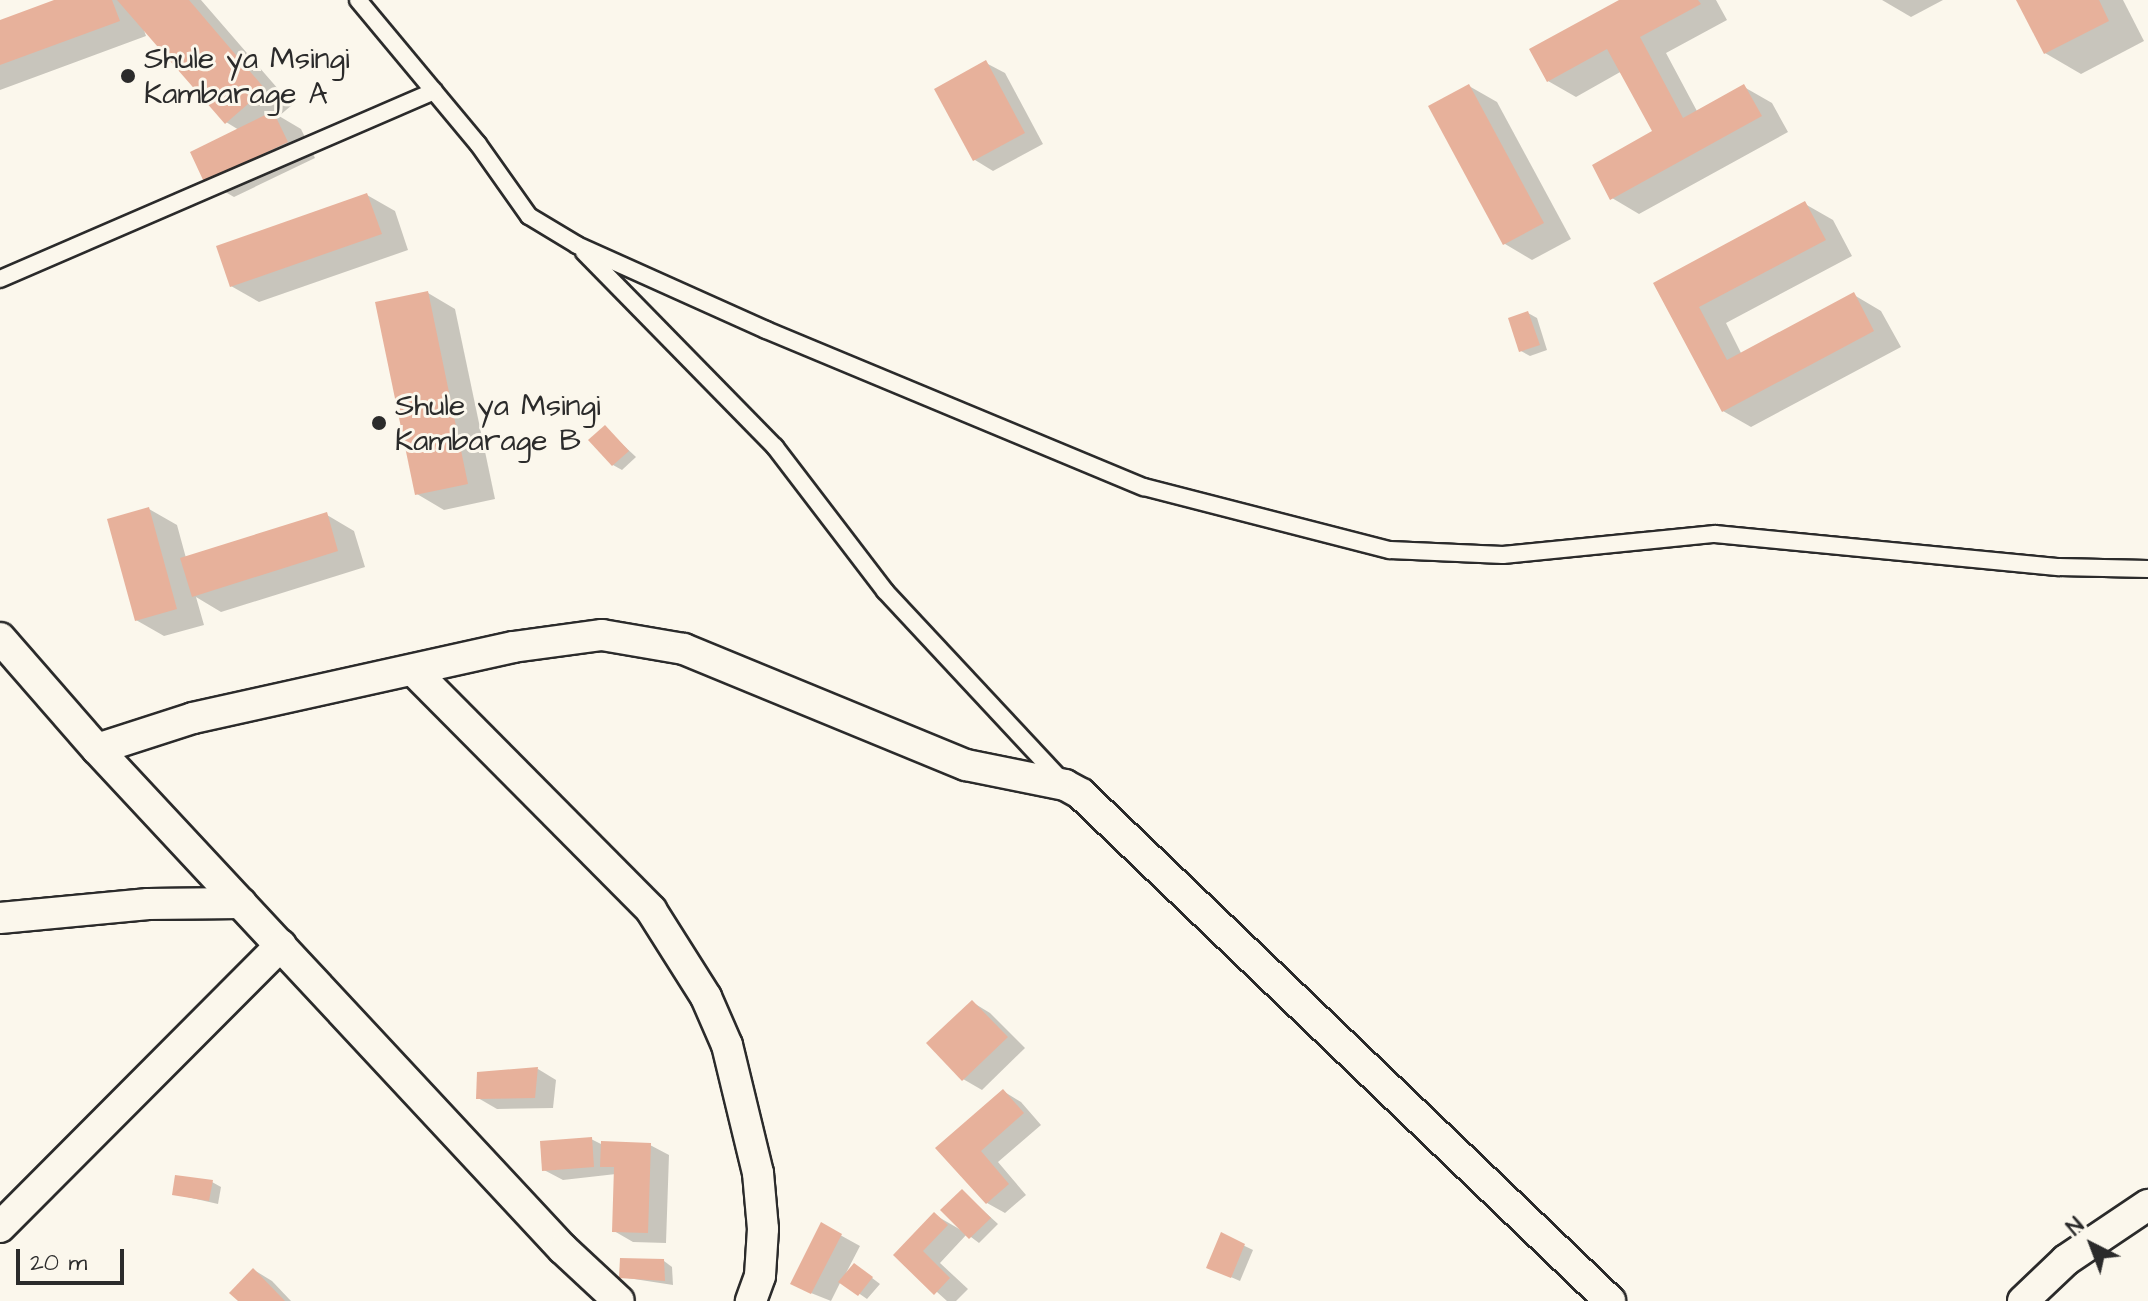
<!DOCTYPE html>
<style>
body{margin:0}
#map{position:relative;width:2148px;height:1301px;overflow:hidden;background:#fbf7ec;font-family:"Architects Daughter",sans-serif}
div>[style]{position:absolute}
.shadow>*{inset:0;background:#0003}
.building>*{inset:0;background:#e7b19b}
.roads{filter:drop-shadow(2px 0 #2b2b2b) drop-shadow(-2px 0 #2b2b2b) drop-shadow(0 2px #2b2b2b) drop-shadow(0 -2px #2b2b2b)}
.service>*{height:16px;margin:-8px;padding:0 8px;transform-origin:8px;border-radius:8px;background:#fbf7ec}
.minor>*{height:30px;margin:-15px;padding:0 15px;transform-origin:15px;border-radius:15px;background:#fbf7ec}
.dots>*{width:22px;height:22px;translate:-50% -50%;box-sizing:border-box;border:4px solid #fbf7ec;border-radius:50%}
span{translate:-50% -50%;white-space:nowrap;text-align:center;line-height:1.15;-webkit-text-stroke:6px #fbf7ec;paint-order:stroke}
.poi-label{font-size:30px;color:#2b2b2b}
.left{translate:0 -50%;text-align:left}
.north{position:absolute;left:2052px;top:1205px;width:80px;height:80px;-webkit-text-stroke:6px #fbf7ec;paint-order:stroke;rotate:318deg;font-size:22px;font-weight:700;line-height:32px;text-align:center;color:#2b2b2b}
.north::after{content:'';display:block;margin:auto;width:28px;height:36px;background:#2b2b2b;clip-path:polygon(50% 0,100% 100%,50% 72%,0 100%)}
.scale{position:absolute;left:16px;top:1249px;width:108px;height:36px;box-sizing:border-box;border:4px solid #2b2b2b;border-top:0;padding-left:10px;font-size:24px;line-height:28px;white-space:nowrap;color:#2b2b2b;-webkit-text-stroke:6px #fbf7ec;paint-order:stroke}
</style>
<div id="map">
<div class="shadow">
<i style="clip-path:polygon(60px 0,201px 0,292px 105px,279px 116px,301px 129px,315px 158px,234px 197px,206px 181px,239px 130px,226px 122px,143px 27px,146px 36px,0 90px,0 22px)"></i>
<i style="clip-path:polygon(1623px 0,1716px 0,1727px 20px,1666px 53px,1698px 113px,1744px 87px,1772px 103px,1788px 132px,1639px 214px,1612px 198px,1655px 132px,1622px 71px,1576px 97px,1548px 81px)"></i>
<i style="clip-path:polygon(1882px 0,1943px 0,1911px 17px)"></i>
<i style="clip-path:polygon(2018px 0,2123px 0,2144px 41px,2081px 74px,2045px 53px)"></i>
<i style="clip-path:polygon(986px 63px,1005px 73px,1043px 144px,993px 171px,975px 160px)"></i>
<i style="clip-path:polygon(1469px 86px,1497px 102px,1571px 239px,1532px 260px,1505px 244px)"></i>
<i style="clip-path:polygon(367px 195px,395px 211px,408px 250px,259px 302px,231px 286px)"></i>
<i style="clip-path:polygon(1805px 204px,1833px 220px,1852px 256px,1726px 323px,1742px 355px,1854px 295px,1881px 311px,1901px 347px,1751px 427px,1723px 411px,1656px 284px)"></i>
<i style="clip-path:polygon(428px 293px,455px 309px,495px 499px,444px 510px,417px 494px)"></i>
<i style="clip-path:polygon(1528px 313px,1537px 318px,1547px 350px,1530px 356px,1521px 351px)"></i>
<i style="clip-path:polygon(605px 428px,636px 457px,622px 470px,613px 465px)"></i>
<i style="clip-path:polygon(149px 509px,177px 525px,186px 558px,327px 515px,354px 531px,365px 567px,221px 612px,196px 597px,204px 625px,164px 636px,136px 620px)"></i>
<i style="clip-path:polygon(972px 1002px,990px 1013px,1025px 1048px,982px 1090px,963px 1079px)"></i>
<i style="clip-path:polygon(538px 1069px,556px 1080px,553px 1108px,497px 1109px,478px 1098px)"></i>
<i style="clip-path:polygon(1003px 1091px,1021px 1102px,1041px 1125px,998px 1162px,1026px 1195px,1005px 1213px,987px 1203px,938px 1148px)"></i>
<i style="clip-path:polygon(591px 1139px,603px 1145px,650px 1145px,669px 1155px,666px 1243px,633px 1242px,614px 1231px,616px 1174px,563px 1180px,544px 1170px)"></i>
<i style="clip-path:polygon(212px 1182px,221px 1187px,218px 1204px,174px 1194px)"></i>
<i style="clip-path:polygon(962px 1191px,998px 1224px,979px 1243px,967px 1234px,940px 1263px,968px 1289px,956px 1301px,947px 1301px,896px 1255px,935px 1215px,961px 1230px)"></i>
<i style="clip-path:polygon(822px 1225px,860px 1246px,846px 1273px,863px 1271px,880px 1284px,867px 1299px,841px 1281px,831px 1301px,811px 1293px)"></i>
<i style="clip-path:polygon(1222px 1235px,1253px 1250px,1240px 1281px,1208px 1267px)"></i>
<i style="clip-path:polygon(664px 1261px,672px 1267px,673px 1285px,621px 1277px)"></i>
<i style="clip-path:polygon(254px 1270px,272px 1281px,291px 1301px,241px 1301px)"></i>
</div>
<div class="building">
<i style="clip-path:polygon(54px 0,112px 0,120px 21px,0 65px,0 20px)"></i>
<i style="clip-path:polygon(117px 0,189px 0,265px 89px,225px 124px)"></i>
<i style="clip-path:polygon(1619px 0,1698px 0,1701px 4px,1640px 37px,1683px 118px,1744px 84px,1762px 116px,1610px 200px,1592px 165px,1652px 131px,1607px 49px,1547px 82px,1529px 49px)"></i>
<i style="clip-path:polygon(2016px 0,2099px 0,2109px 21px,2044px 54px)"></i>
<i style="clip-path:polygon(986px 60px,1025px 133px,973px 161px,934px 89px)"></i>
<i style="clip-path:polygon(1469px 84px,1544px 223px,1503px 245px,1428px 106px)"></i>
<i style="clip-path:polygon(273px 111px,288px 142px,204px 182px,190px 152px)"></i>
<i style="clip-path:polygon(367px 193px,382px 234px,230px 287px,216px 246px)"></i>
<i style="clip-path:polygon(1805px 201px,1826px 240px,1699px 307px,1727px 360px,1854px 292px,1874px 331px,1722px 412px,1653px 283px)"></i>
<i style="clip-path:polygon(428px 291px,468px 484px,415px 495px,375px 302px)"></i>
<i style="clip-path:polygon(1528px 311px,1540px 345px,1519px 352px,1508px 318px)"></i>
<i style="clip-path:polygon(605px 425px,629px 451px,612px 466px,588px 440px)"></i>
<i style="clip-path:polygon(149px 507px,177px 609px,135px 621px,107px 519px)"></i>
<i style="clip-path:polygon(327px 512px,338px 551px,192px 597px,180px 558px)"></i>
<i style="clip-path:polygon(972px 1000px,1008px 1037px,962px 1081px,926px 1043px)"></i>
<i style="clip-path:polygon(538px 1067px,535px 1098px,476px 1099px,477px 1072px)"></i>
<i style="clip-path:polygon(1003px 1089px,1024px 1113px,981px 1151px,1009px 1184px,986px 1204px,935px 1148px)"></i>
<i style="clip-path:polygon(592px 1137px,594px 1167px,542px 1171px,540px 1141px)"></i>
<i style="clip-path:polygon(601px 1141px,651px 1143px,648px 1233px,612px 1232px,614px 1167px,600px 1167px)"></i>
<i style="clip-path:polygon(175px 1175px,213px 1180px,209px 1201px,172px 1195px)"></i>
<i style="clip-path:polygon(962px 1189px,991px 1218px,969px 1239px,940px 1210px)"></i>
<i style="clip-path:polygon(934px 1212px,948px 1225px,923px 1251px,950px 1278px,934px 1295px,893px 1255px)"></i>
<i style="clip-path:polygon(821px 1222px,842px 1234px,811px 1294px,790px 1284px)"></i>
<i style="clip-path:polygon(1221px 1232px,1245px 1244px,1231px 1278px,1206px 1268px)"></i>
<i style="clip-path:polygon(620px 1258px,664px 1259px,665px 1281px,619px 1278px)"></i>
<i style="clip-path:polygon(854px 1263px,873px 1277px,858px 1296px,838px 1282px)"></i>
<i style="clip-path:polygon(253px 1268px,285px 1301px,238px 1301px,229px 1293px)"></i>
</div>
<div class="roads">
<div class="service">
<i style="left:358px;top:0;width:187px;rotate:50.2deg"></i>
<i style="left:478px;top:144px;width:88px;rotate:54.7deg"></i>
<i style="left:529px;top:216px;width:56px;rotate:31.1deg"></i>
<i style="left:577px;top:245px;width:207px;rotate:24.2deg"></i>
<i style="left:766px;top:330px;width:409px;rotate:22.6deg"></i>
<i style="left:1144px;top:487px;width:254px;rotate:14.4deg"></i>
<i style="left:1390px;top:550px;width:113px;rotate:2.5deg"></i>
<i style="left:1503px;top:555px;width:213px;rotate:-5.7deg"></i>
<i style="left:1715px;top:534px;width:346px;rotate:5.5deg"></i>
<i style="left:2059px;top:567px;width:89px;rotate:1.3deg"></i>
<i style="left:584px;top:252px;width:273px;rotate:45.6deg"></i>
<i style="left:775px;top:447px;width:181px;rotate:52.6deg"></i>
<i style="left:885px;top:591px;width:258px;rotate:47deg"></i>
<i style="left:0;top:279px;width:473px;rotate:-23.4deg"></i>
</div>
<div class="minor">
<i style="left:0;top:638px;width:147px;rotate:48.9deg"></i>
<i style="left:97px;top:749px;width:683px;rotate:47.02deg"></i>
<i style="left:563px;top:1249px;width:76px;rotate:42.9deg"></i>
<i style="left:413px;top:670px;width:338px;rotate:45.2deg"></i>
<i style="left:651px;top:910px;width:103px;rotate:57.7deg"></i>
<i style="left:706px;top:997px;width:52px;rotate:66.4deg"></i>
<i style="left:727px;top:1045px;width:132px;rotate:76.4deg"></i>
<i style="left:758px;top:1173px;width:56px;rotate:84.9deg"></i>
<i style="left:763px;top:1229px;width:47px;rotate:93.7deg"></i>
<i style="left:760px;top:1276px;width:27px;rotate:110deg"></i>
<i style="left:97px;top:749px;width:101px;rotate:-17.9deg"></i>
<i style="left:193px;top:718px;width:328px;rotate:-12.5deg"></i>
<i style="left:513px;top:647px;width:90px;rotate:-7.7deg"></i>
<i style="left:602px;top:635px;width:83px;rotate:9.7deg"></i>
<i style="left:684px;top:649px;width:305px;rotate:22.4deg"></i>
<i style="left:966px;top:765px;width:101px;rotate:11.4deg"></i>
<i style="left:1065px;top:785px;width:18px;rotate:29deg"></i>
<i style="left:1081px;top:794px;width:733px;rotate:43.78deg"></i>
<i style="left:0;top:918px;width:149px;rotate:-5.4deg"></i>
<i style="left:148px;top:904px;width:93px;rotate:-0.6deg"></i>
<i style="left:0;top:1227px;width:398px;rotate:-45.1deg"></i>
<i style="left:2023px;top:1301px;width:59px;rotate:-43.6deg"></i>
<i style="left:2066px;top:1260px;width:99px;rotate:-33.9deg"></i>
</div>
</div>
<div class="dots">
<i style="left:128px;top:76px;background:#2b2b2b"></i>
<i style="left:379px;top:423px;background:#2b2b2b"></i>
</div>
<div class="poi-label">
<span class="left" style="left:144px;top:76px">Shule ya Msingi<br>Kambarage A</span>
<span class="left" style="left:395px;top:423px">Shule ya Msingi<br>Kambarage B</span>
</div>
<div class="north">N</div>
<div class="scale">20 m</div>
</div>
